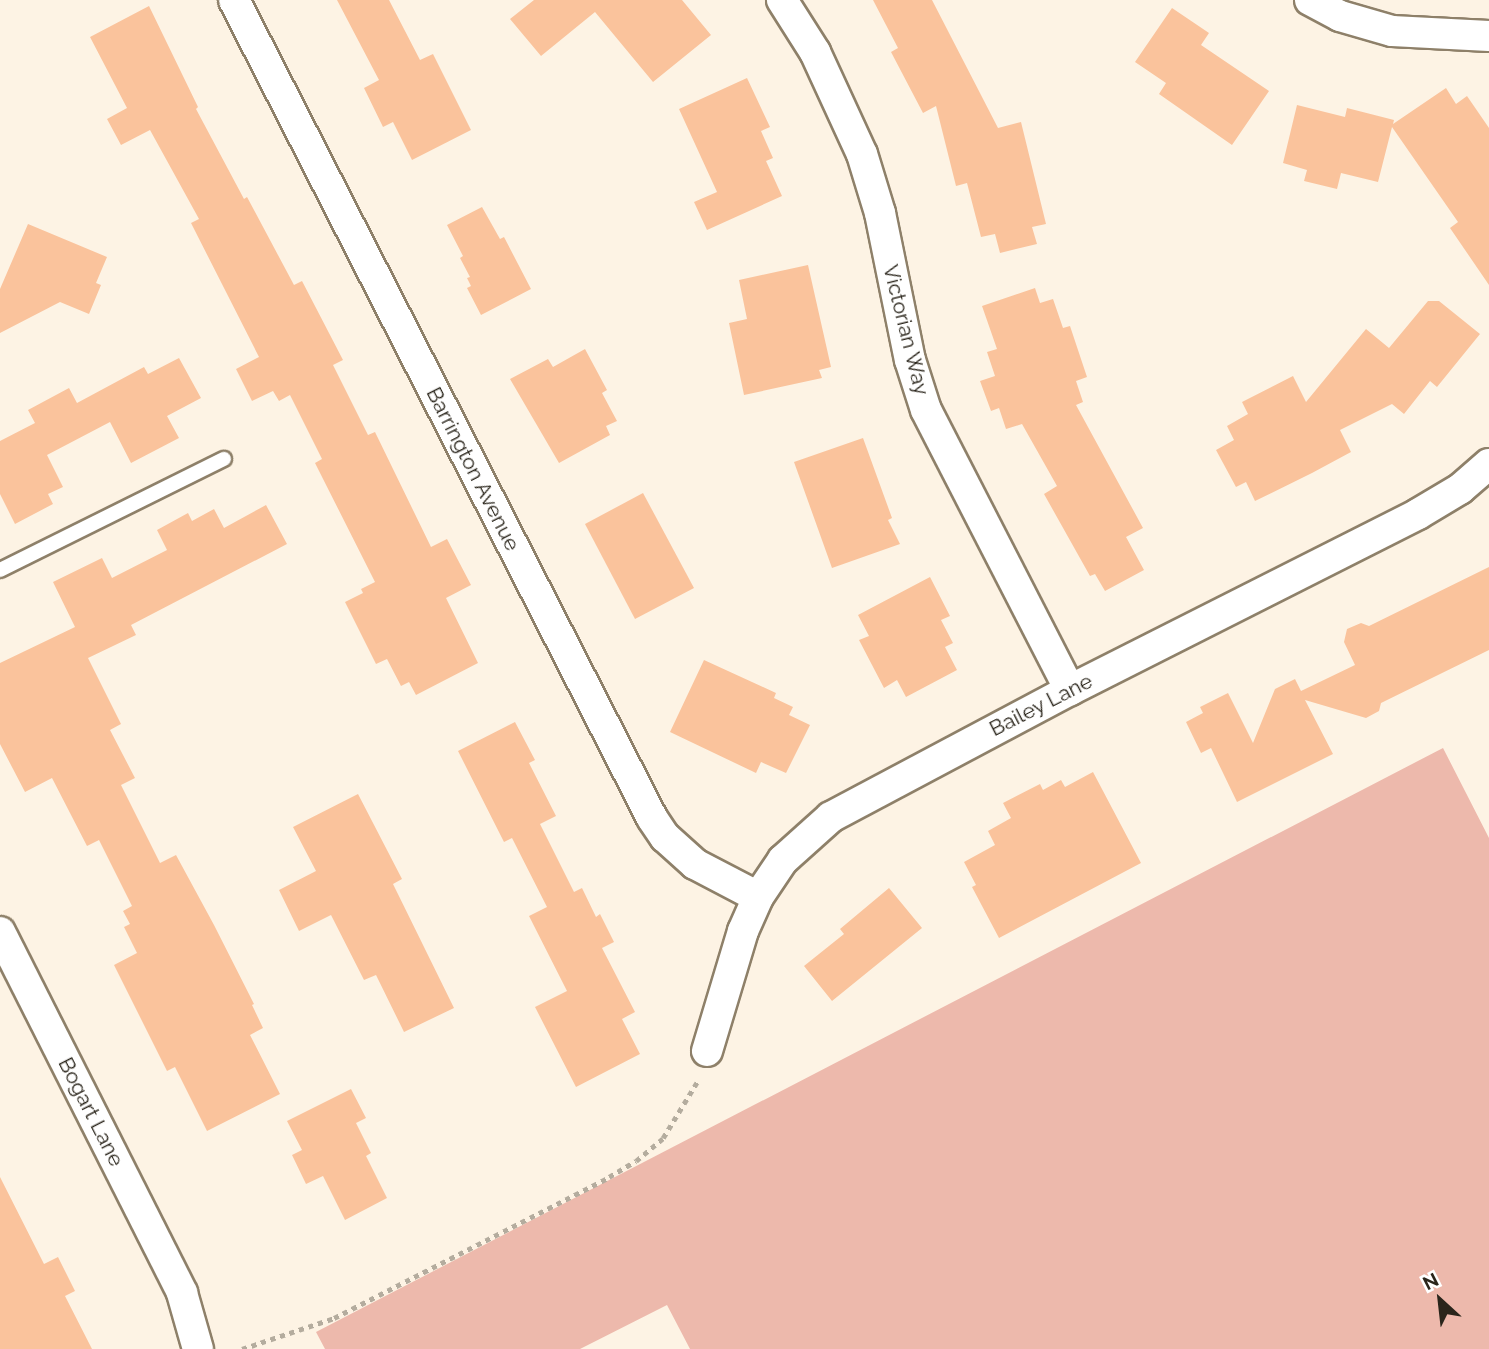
<!DOCTYPE html>
<style>
body{margin:0}
#map{position:relative;width:1489px;height:1349px;overflow:hidden;background:#fdf3e4;font-family:Raleway,sans-serif}
div>[style]{position:absolute}
.green>*{inset:0;background:#edb9ac}
.building>*{inset:0;background:#fac39c}
.path>*{height:4.5px;margin-top:-2.25px;transform-origin:0;background:repeating-linear-gradient(90deg,#b4ac9e 0 5px,transparent 0 10px)}
.roads{filter:drop-shadow(2px 0 #8e8069) drop-shadow(-2px 0 #8e8069) drop-shadow(0 2px #8e8069) drop-shadow(0 -2px #8e8069)}
.service>*{height:14px;margin:-7px;padding:0 7px;transform-origin:7px;border-radius:7px;background:#fff}
.minor>*{height:30px;margin:-15px;padding:0 15px;transform-origin:15px;border-radius:15px;background:#fff}
span{translate:-50% -50%;white-space:nowrap;text-align:center;line-height:1.15;-webkit-text-stroke:5px #fff;paint-order:stroke}
.street-label{font-size:21px;color:#2a251b}
.north{position:absolute;left:1405px;top:1265px;width:70px;height:70px;-webkit-text-stroke:5px #fff;paint-order:stroke;rotate:333deg;font-size:19px;font-weight:700;line-height:28px;text-align:center;color:#2a251b}
.north::after{content:'';display:block;margin:auto;width:24px;height:32px;background:#2a251b;clip-path:polygon(50% 0,100% 100%,50% 72%,0 100%)}
</style>
<div id="map">
<div class="green">
<i style="clip-path:polygon(1443px 748px,1489px 838px,1489px 1349px,690px 1349px,667px 1305px,580px 1349px,325px 1349px,316px 1332px)"></i>
</div>
<div class="building">
<i style="clip-path:polygon(337px 0,389px 0,420px 60px,433px 54px,471px 130px,412px 160px,393px 122px,383px 127px,364px 88px,379px 80px)"></i>
<i style="clip-path:polygon(534px 0,682px 0,711px 35px,653px 82px,595px 12px,541px 56px,510px 19px)"></i>
<i style="clip-path:polygon(873px 0,932px 0,998px 128px,1021px 122px,1046px 224px,1032px 227px,1037px 244px,1000px 253px,995px 234px,981px 237px,967px 183px,956px 186px,936px 106px,923px 113px,891px 52px,898px 48px)"></i>
<i style="clip-path:polygon(149px 6px,198px 107px,196px 109px,244px 199px,247px 197px,294px 285px,302px 281px,343px 360px,333px 365px,368px 435px,375px 432px,431px 547px,447px 539px,471px 585px,446px 598px,478px 663px,416px 695px,409px 682px,401px 686px,387px 659px,376px 664px,345px 602px,363px 593px,361px 589px,375px 582px,315px 463px,322px 459px,290px 395px,279px 401px,273px 391px,252px 401px,236px 369px,259px 357px,191px 223px,199px 219px,150px 130px,121px 145px,107px 119px,127px 108px,90px 37px)"></i>
<i style="clip-path:polygon(1172px 8px,1209px 33px,1201px 45px,1269px 91px,1232px 145px,1159px 94px,1166px 83px,1135px 62px)"></i>
<i style="clip-path:polygon(747px 78px,770px 127px,761px 131px,773px 158px,766px 161px,782px 196px,707px 230px,694px 202px,717px 192px,679px 109px)"></i>
<i style="clip-path:polygon(1446px 88px,1456px 104px,1467px 96px,1489px 128px,1489px 285px,1450px 228px,1458px 222px,1392px 127px,1378px 182px,1341px 173px,1337px 189px,1304px 181px,1307px 170px,1283px 163px,1297px 105px,1345px 117px,1347px 108px,1394px 120px,1393px 124px)"></i>
<i style="clip-path:polygon(482px 207px,500px 239px,504px 237px,531px 289px,481px 315px,467px 288px,471px 286px,467px 278px,470px 277px,460px 258px,463px 256px,447px 225px)"></i>
<i style="clip-path:polygon(28px 224px,107px 257px,96px 283px,101px 285px,89px 314px,60px 302px,0 333px,0 289px)"></i>
<i style="clip-path:polygon(808px 265px,831px 367px,819px 370px,822px 378px,744px 395px,729px 323px,747px 319px,739px 280px)"></i>
<i style="clip-path:polygon(1035px 288px,1040px 303px,1053px 299px,1063px 328px,1070px 326px,1087px 377px,1076px 381px,1083px 402px,1076px 405px,1143px 528px,1126px 537px,1144px 570px,1105px 591px,1095px 574px,1090px 576px,1044px 494px,1057px 486px,1022px 424px,1006px 429px,999px 408px,991px 411px,980px 381px,995px 376px,987px 352px,997px 349px,982px 306px)"></i>
<i style="clip-path:polygon(1428px 301px,1439px 301px,1480px 334px,1437px 387px,1430px 381px,1404px 414px,1392px 404px,1340px 430px,1351px 452px,1312px 473px,1255px 501px,1246px 482px,1236px 487px,1216px 450px,1234px 440px,1227px 426px,1248px 414px,1242px 402px,1293px 376px,1306px 402px,1366px 329px,1389px 348px)"></i>
<i style="clip-path:polygon(585px 349px,607px 390px,602px 393px,617px 421px,606px 426px,610px 435px,559px 463px,510px 379px,548px 359px,553px 367px)"></i>
<i style="clip-path:polygon(179px 358px,201px 398px,167px 416px,179px 438px,131px 463px,110px 422px,47px 455px,63px 487px,48px 494px,53px 504px,15px 524px,0 494px,0 441px,35px 423px,28px 410px,69px 388px,77px 403px,144px 367px,148px 374px)"></i>
<i style="clip-path:polygon(863px 438px,892px 518px,888px 520px,900px 544px,832px 568px,794px 462px)"></i>
<i style="clip-path:polygon(643px 493px,694px 588px,635px 619px,585px 524px)"></i>
<i style="clip-path:polygon(266px 505px,287px 544px,131px 625px,136px 635px,88px 658px,121px 724px,110px 730px,135px 778px,121px 785px,160px 863px,176px 855px,214px 925px,254px 1004px,252px 1005px,263px 1028px,250px 1035px,280px 1094px,207px 1131px,175px 1067px,167px 1071px,114px 965px,137px 953px,124px 927px,130px 924px,123px 911px,132px 906px,99px 840px,87px 846px,52px 778px,25px 792px,0 744px,0 663px,75px 627px,53px 582px,102px 558px,112px 578px,167px 550px,157px 530px,188px 513px,192px 521px,214px 509px,224px 528px)"></i>
<i style="clip-path:polygon(1489px 567px,1489px 650px,1381px 703px,1379px 711px,1366px 718px,1305px 700px,1333px 754px,1237px 802px,1211px 748px,1201px 753px,1186px 722px,1203px 713px,1200px 707px,1228px 693px,1253px 743px,1275px 689px,1295px 679px,1301px 691px,1355px 665px,1344px 642px,1347px 629px,1361px 623px,1369px 626px)"></i>
<i style="clip-path:polygon(930px 577px,950px 616px,941px 620px,953px 643px,945px 647px,957px 670px,906px 697px,897px 680px,884px 688px,859px 640px,869px 636px,858px 615px)"></i>
<i style="clip-path:polygon(704px 660px,776px 693px,774px 698px,793px 707px,789px 715px,810px 725px,786px 773px,761px 762px,756px 773px,670px 732px)"></i>
<i style="clip-path:polygon(515px 722px,535px 760px,529px 763px,556px 816px,540px 824px,574px 892px,582px 888px,596px 917px,600px 914px,614px 942px,602px 948px,635px 1012px,622px 1019px,640px 1054px,576px 1087px,535px 1007px,567px 991px,529px 916px,547px 907px,512px 838px,504px 842px,458px 751px)"></i>
<i style="clip-path:polygon(1093px 772px,1141px 863px,999px 938px,972px 887px,976px 885px,964px 862px,995px 845px,988px 831px,1011px 818px,1003px 803px,1040px 784px,1043px 790px,1061px 780px,1065px 787px)"></i>
<i style="clip-path:polygon(358px 794px,402px 879px,393px 884px,454px 1008px,404px 1032px,376px 975px,364px 980px,331px 915px,299px 931px,279px 890px,316px 871px,293px 827px)"></i>
<i style="clip-path:polygon(889px 888px,922px 928px,832px 1001px,804px 966px,844px 934px,840px 929px)"></i>
<i style="clip-path:polygon(351px 1089px,366px 1118px,356px 1123px,371px 1153px,366px 1156px,387px 1198px,345px 1220px,323px 1176px,306px 1184px,292px 1155px,302px 1150px,287px 1121px)"></i>
<i style="clip-path:polygon(0 1177px,44px 1264px,58px 1257px,75px 1291px,65px 1296px,92px 1349px,0 1349px)"></i>
</div>
<div class="path">
<i style="left:242px;top:1349px;width:97px;rotate:-18.6deg"></i>
<i style="left:334px;top:1318px;width:309px;rotate:-27.1deg"></i>
<i style="left:609px;top:1177px;width:31px;rotate:-31deg"></i>
<i style="left:636px;top:1161px;width:35px;rotate:-40deg"></i>
<i style="left:663px;top:1138px;width:66px;rotate:-58.7deg"></i>
</div>
<div class="roads">
<div class="service">
<i style="left:0;top:570px;width:250px;rotate:-26.4deg"></i>
</div>
<div class="minor">
<i style="left:234px;top:0;width:919px;rotate:62.93deg"></i>
<i style="left:652px;top:818px;width:23px;rotate:56deg"></i>
<i style="left:665px;top:837px;width:40px;rotate:42deg"></i>
<i style="left:695px;top:864px;width:71px;rotate:27.6deg"></i>
<i style="left:782px;top:0;width:62px;rotate:57.6deg"></i>
<i style="left:815px;top:52px;width:112px;rotate:65.3deg"></i>
<i style="left:862px;top:154px;width:62px;rotate:73deg"></i>
<i style="left:880px;top:213px;width:150px;rotate:78.5deg"></i>
<i style="left:910px;top:360px;width:52px;rotate:72.3deg"></i>
<i style="left:926px;top:410px;width:315px;rotate:62.8deg"></i>
<i style="left:1310px;top:0;width:34px;rotate:28deg"></i>
<i style="left:1340px;top:16px;width:54px;rotate:16.1deg"></i>
<i style="left:1392px;top:31px;width:97px;rotate:3deg"></i>
<i style="left:0;top:932px;width:404px;rotate:63.2deg"></i>
<i style="left:182px;top:1293px;width:58px;rotate:74.1deg"></i>
<i style="left:707px;top:1051px;width:125px;rotate:-73.3deg"></i>
<i style="left:743px;top:931px;width:37px;rotate:-66deg"></i>
<i style="left:758px;top:897px;width:45px;rotate:-56deg"></i>
<i style="left:783px;top:860px;width:64px;rotate:-41.9deg"></i>
<i style="left:831px;top:817px;width:271px;rotate:-28deg"></i>
<i style="left:1070px;top:690px;width:390px;rotate:-26.8deg"></i>
<i style="left:1418px;top:514px;width:49px;rotate:-30.8deg"></i>
<i style="left:1460px;top:489px;width:38px;rotate:-41deg"></i>
</div>
</div>
<div class="street-label">
<span style="left:906px;top:330px;rotate:76deg">Victorian Way</span>
<span style="left:473px;top:469px;rotate:63deg">Barrington Avenue</span>
<span style="left:1041px;top:705px;rotate:-27deg">Bailey Lane</span>
<span style="left:91px;top:1112px;rotate:63deg">Bogart Lane</span>
</div>
<div class="north">N</div>
</div>
